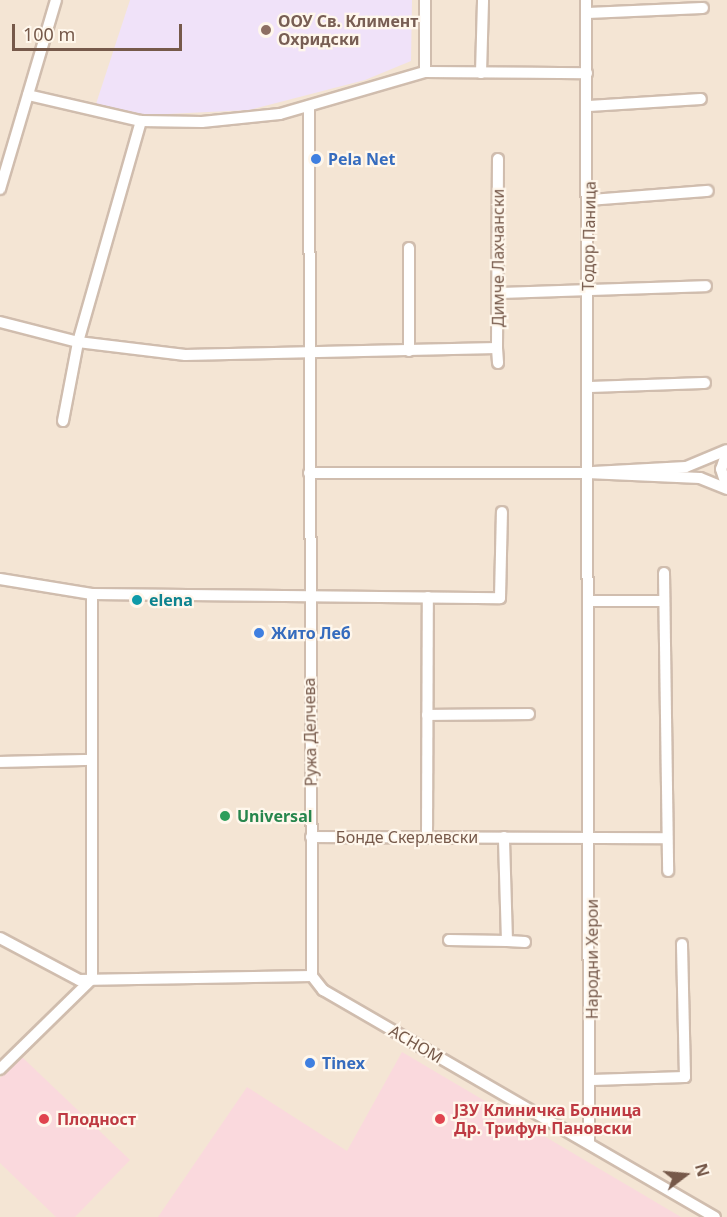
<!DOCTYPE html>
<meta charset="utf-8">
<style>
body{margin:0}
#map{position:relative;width:727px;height:1217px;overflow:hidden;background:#fcf3e6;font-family:"Noto Sans",sans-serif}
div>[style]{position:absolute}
.residential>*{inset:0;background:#f4e5d4}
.education>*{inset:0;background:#f0e2f9}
.medical>*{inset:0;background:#fad9dd}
.roads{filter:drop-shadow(2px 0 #d0bdae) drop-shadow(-2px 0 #d0bdae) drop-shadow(0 2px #d0bdae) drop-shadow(0 -2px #d0bdae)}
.minor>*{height:10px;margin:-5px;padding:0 5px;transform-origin:5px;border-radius:5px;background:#fff}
.dots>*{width:16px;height:16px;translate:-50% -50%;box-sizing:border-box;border:3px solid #fff7ec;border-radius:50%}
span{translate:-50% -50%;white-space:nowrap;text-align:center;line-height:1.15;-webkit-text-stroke:4.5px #fff7ec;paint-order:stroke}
.education-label{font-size:16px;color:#785e54;font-weight:700}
.left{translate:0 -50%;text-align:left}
.shop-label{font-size:16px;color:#366cbe;font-weight:700}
.street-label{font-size:16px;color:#76594a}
.culture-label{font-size:16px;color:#0d838f;font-weight:700}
.leisure-label{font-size:16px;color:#27864d;font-weight:700}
.health-label{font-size:16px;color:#be3a42;font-weight:700}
.north{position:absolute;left:655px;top:1145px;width:60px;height:60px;-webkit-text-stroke:4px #fff7ec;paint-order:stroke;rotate:74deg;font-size:16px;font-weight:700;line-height:24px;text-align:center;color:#76594a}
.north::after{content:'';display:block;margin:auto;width:21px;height:27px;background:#76594a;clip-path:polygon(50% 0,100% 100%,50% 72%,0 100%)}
.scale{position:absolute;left:12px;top:24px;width:170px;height:27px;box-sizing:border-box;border:3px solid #76594a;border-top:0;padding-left:8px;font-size:18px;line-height:21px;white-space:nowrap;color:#76594a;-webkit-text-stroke:4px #fff7ec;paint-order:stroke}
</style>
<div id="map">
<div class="residential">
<i style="clip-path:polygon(0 0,727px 0,727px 1217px,0 1217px)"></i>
</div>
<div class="education">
<i style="clip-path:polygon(130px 0,412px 0,411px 61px,365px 80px,249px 110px,147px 115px,94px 110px)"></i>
</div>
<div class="medical">
<i style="clip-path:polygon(402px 1052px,681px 1217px,158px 1217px,247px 1087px,347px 1151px)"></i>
<i style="clip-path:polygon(21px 1056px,130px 1160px,75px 1217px,56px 1217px,0 1163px,0 1078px)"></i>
</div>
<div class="roads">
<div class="minor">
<i style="left:586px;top:0;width:1143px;rotate:89.85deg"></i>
<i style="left:587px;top:13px;width:116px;rotate:-2.5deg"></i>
<i style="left:425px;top:72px;width:72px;rotate:-90deg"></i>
<i style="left:481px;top:73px;width:73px;rotate:-88.4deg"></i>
<i style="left:28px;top:95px;width:116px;rotate:13deg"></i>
<i style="left:141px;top:121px;width:61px;rotate:0.9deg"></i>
<i style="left:202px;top:122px;width:78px;rotate:-5.9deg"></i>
<i style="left:280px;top:114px;width:151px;rotate:-16.2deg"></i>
<i style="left:425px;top:72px;width:162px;rotate:0.4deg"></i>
<i style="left:309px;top:106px;width:870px;rotate:89.8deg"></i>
<i style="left:589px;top:106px;width:112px;rotate:-3.6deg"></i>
<i style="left:0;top:189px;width:197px;rotate:-73.5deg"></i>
<i style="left:590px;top:200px;width:118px;rotate:-4.4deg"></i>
<i style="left:498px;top:293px;width:208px;rotate:-1.9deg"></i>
<i style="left:0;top:322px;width:81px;rotate:14.4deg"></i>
<i style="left:78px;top:342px;width:108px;rotate:6.9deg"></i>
<i style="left:185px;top:355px;width:312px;rotate:-1.3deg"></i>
<i style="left:497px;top:348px;width:189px;rotate:-89.7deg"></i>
<i style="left:497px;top:348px;width:15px;rotate:86deg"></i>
<i style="left:409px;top:351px;width:103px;rotate:-90deg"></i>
<i style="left:588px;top:387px;width:117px;rotate:-2deg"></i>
<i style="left:63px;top:421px;width:80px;rotate:-79.2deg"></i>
<i style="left:78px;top:342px;width:230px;rotate:-74.1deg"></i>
<i style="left:727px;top:452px;width:18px;rotate:109deg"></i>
<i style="left:721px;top:469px;width:20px;rotate:72deg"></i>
<i style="left:593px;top:472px;width:93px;rotate:-3.1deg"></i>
<i style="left:686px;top:467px;width:44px;rotate:-22.5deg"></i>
<i style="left:309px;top:473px;width:278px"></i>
<i style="left:587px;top:473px;width:113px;rotate:2.5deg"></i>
<i style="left:700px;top:478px;width:29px;rotate:22deg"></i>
<i style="left:664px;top:573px;width:298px;rotate:89.2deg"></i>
<i style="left:0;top:579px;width:93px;rotate:9.3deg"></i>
<i style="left:92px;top:594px;width:408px;rotate:0.6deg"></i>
<i style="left:500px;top:598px;width:86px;rotate:-88.7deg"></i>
<i style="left:591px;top:601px;width:73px"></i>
<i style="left:427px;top:715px;width:102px;rotate:-0.6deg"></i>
<i style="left:0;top:762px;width:90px;rotate:-1.3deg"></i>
<i style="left:311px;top:837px;width:356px;rotate:0.2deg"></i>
<i style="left:427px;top:837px;width:240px;rotate:-89.8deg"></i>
<i style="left:0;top:938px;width:89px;rotate:28deg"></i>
<i style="left:79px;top:980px;width:233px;rotate:-1deg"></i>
<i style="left:449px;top:940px;width:58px;rotate:1deg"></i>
<i style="left:507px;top:941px;width:104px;rotate:-91.7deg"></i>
<i style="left:507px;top:941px;width:18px;rotate:3deg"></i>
<i style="left:312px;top:976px;width:18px;rotate:52deg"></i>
<i style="left:323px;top:990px;width:453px;rotate:30.1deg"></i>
<i style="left:92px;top:979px;width:385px;rotate:-90deg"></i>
<i style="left:0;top:1069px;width:129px;rotate:-44.4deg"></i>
<i style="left:592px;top:1080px;width:93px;rotate:-1.8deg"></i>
<i style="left:685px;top:1077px;width:133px;rotate:-91.3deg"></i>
</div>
</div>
<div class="dots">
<i style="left:266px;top:30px;background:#8d6e63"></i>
<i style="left:316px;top:159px;background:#3f7fe0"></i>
<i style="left:137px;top:600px;background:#0f9aa8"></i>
<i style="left:259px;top:633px;background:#3f7fe0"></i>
<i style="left:225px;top:816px;background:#2e9e5b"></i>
<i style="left:310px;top:1063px;background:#3f7fe0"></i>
<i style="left:44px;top:1119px;background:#e0444e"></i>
<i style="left:440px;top:1119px;background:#e0444e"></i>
</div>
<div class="education-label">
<span class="left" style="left:278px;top:30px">ООУ Св. Климент<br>Охридски</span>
</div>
<div class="shop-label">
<span class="left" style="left:328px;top:159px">Pela Net</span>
<span class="left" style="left:271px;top:633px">Жито Леб</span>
<span class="left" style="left:322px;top:1063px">Tinex</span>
</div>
<div class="street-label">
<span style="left:589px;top:236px;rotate:-89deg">Тодор Паница</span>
<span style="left:498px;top:258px;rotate:-90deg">Димче Лахчански</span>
<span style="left:310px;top:732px;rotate:-91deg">Ружа Делчева</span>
<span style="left:407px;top:837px">Бонде Скерлевски</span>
<span style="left:592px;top:959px;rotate:-90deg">Народни Херои</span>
<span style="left:416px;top:1044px;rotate:30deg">АСНОМ</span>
</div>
<div class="culture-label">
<span class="left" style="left:149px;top:600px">elena</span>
</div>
<div class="leisure-label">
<span class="left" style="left:237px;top:816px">Universal</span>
</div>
<div class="health-label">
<span class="left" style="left:454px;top:1119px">ЈЗУ Клиничка Болница<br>Др. Трифун Пановски</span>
<span class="left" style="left:57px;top:1119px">Плодност</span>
</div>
<div class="north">N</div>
<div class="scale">100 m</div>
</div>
